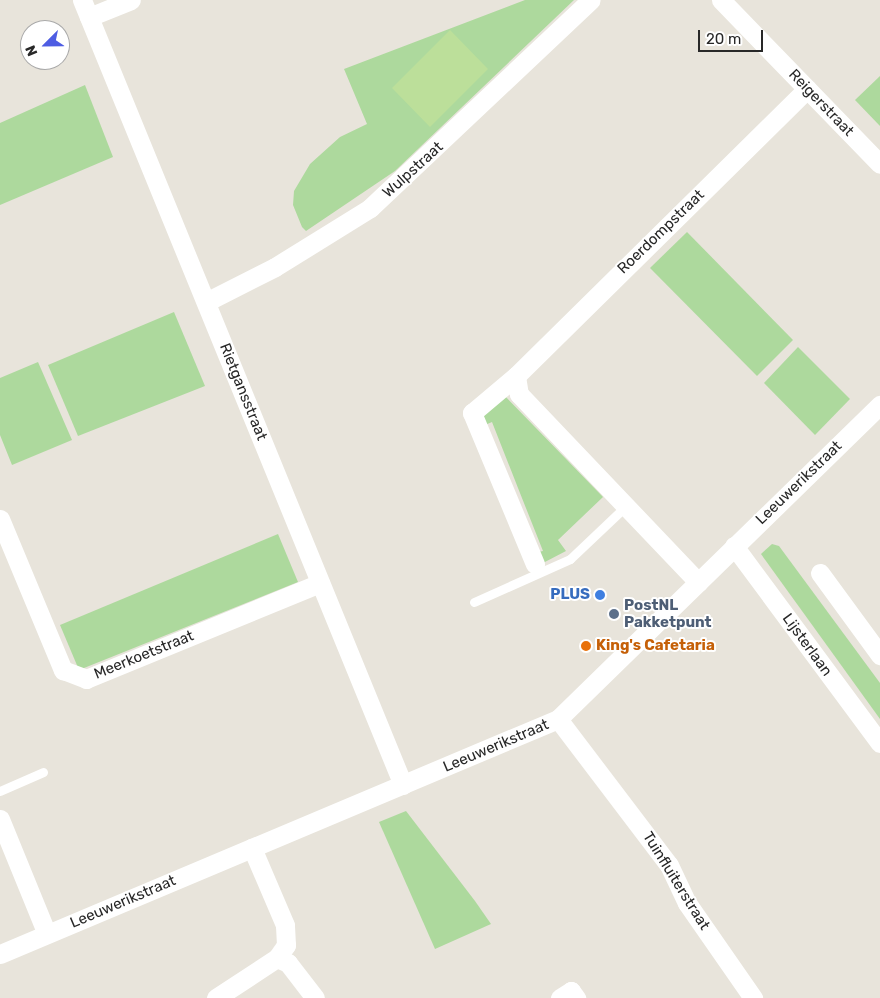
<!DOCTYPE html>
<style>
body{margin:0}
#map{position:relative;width:880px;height:998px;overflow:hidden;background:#e8e4db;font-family:Rubik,sans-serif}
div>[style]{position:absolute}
.green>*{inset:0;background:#add99d}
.pitch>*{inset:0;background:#bcdf9a}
.lane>*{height:9px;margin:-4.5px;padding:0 4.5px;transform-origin:4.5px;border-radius:4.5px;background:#fff}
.street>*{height:19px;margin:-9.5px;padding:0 9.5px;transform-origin:9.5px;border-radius:9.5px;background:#fff}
.dots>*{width:14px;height:14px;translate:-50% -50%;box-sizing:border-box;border:2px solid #fff;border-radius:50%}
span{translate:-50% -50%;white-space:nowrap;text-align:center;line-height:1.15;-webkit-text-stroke:4px #fff;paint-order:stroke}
.street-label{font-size:15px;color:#282828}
.shop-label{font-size:15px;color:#366cbe;font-weight:700}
.right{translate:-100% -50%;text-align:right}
.service-label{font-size:15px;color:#4e5e75;font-weight:700}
.left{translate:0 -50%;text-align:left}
.food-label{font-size:15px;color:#c56008;font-weight:700}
.north{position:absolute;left:20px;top:20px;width:50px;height:50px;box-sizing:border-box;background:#fff;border:1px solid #a9a9a9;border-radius:50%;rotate:247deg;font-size:14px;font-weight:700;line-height:20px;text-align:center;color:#282828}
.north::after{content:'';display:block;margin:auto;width:18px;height:22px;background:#4e5de3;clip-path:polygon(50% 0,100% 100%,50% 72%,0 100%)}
.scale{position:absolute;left:698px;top:30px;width:65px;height:22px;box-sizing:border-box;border:2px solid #282828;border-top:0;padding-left:6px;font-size:15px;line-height:18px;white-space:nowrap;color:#282828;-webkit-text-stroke:4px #fff;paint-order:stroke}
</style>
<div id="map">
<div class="green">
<i style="clip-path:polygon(525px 0,574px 0,395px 171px,306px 231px,302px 227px,293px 205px,294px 191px,310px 164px,340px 137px,367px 124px,344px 69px)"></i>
<i style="clip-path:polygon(880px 76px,880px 126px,855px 100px)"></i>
<i style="clip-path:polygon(85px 85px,113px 157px,0 205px,0 123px)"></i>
<i style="clip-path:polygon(687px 232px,793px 340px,757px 376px,650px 268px)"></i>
<i style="clip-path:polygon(174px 312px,205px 386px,78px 436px,48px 365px)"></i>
<i style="clip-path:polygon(798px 347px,850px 399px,815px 435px,764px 383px)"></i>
<i style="clip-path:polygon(38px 362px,72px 440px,12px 465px,0 435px,0 378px)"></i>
<i style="clip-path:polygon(503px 394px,603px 497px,558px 540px,566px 551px,543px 563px,538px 552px,543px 551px,518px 488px,492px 422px,485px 425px,482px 412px)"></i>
<i style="clip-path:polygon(278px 534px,298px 582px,79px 670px,60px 625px)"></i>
<i style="clip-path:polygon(772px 544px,779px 546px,880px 683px,880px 719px,761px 554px)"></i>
<i style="clip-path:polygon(406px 811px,475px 901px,491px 924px,435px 949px,379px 822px)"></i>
</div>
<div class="pitch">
<i style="clip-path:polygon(450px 30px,488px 69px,430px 127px,392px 88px)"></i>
</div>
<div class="lane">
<i style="left:474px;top:602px;width:105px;rotate:-24.1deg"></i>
<i style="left:570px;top:559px;width:79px;rotate:-43.5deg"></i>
<i style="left:0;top:791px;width:47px;rotate:-23.8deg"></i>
</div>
<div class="street">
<i style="left:82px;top:0;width:848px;rotate:67.76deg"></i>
<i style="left:721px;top:0;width:228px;rotate:45.9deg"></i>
<i style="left:89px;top:17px;width:45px;rotate:-22deg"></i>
<i style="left:206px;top:302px;width:77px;rotate:-26.9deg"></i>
<i style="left:275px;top:267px;width:112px;rotate:-31.8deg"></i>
<i style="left:370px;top:208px;width:303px;rotate:-43.3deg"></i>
<i style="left:516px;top:376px;width:18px;rotate:81deg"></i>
<i style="left:519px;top:394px;width:260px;rotate:46.4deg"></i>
<i style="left:0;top:519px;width:164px;rotate:67.4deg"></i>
<i style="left:63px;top:670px;width:25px;rotate:21deg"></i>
<i style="left:86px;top:679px;width:253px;rotate:-22.3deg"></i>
<i style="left:734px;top:546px;width:245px;rotate:53.5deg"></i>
<i style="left:535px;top:564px;width:164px;rotate:-112.6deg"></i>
<i style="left:472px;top:413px;width:57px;rotate:-40.1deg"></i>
<i style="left:516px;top:376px;width:409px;rotate:-44.6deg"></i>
<i style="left:820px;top:573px;width:102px;rotate:53.8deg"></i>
<i style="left:558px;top:719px;width:183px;rotate:52.8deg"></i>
<i style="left:669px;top:865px;width:42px;rotate:64.7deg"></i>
<i style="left:687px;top:903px;width:116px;rotate:55.2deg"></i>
<i style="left:0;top:819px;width:124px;rotate:67.8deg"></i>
<i style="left:0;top:954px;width:605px;rotate:-22.84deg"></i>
<i style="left:558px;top:719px;width:450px;rotate:-44.3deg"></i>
<i style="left:277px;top:958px;width:12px;rotate:24deg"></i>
<i style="left:288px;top:963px;width:44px;rotate:52.4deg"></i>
<i style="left:216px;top:998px;width:73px;rotate:-33.3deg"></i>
<i style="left:277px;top:958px;width:16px;rotate:-55deg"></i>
<i style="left:286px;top:945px;width:20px;rotate:-93deg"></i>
<i style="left:285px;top:925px;width:84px;rotate:-113.2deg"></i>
<i style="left:560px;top:998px;width:13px;rotate:-32deg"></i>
<i style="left:571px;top:991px;width:9px;rotate:54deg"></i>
</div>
<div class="dots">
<i style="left:600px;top:595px;background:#3f7fe0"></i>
<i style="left:614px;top:614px;background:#5c6f8a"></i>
<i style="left:586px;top:646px;background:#e8710a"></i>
</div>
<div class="street-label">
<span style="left:821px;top:103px;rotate:46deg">Reigerstraat</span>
<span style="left:413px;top:170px;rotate:-42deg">Wulpstraat</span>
<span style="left:661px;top:232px;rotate:-44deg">Roerdompstraat</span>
<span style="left:243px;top:392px;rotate:68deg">Rietgansstraat</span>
<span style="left:799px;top:483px;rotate:-44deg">Leeuwerikstraat</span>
<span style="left:807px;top:645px;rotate:54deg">Lijsterlaan</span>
<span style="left:144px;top:655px;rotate:-22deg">Meerkoetstraat</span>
<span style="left:496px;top:746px;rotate:-23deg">Leeuwerikstraat</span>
<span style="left:676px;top:881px;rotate:58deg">Tuinfluiterstraat</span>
<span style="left:123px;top:902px;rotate:-23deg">Leeuwerikstraat</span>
</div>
<div class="shop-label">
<span class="right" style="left:590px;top:595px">PLUS</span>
</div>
<div class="service-label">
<span class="left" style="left:624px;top:614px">PostNL<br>Pakketpunt</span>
</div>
<div class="food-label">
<span class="left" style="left:596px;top:646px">King's Cafetaria</span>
</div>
<div class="north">N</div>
<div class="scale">20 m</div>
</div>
